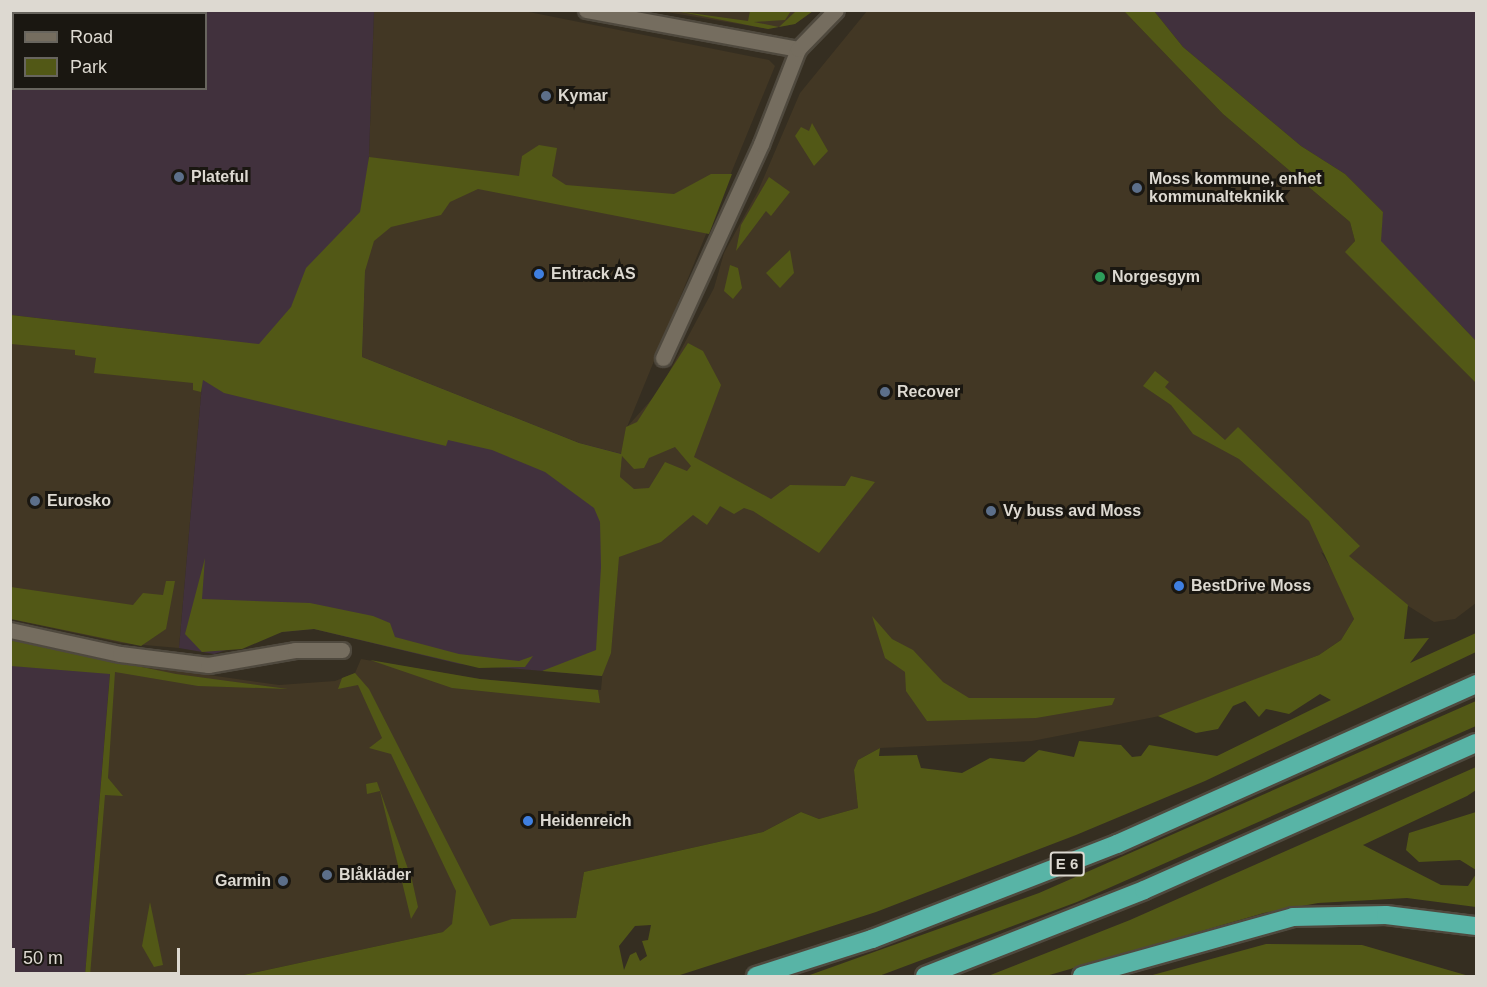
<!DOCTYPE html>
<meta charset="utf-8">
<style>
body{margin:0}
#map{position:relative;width:1487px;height:987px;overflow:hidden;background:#352e21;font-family:Helvetica,sans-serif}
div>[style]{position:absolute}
.built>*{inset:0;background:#423724}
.industrial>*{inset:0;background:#41313d}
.green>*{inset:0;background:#525816}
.roads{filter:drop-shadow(2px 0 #4f493e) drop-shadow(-2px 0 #4f493e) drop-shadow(0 2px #4f493e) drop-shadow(0 -2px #4f493e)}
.minor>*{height:15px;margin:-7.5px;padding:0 7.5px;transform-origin:7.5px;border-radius:7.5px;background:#756d5f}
.highway>*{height:18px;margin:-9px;padding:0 9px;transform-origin:9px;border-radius:9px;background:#58b4a6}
.dots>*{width:16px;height:16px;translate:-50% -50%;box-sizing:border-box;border:3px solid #1a1711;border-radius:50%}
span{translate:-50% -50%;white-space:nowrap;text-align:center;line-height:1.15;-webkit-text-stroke:6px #1a1711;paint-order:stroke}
.shield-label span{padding:2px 4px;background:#1a1711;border:2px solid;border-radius:4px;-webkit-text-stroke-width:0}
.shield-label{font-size:15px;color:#ddd9d1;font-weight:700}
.poi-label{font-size:16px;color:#ddd9d1;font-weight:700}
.left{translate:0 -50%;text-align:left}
.right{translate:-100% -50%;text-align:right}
.frame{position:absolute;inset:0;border:12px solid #ddd9d1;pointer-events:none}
.legend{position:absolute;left:12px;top:12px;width:195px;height:78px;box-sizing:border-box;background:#1a1711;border:2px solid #68655e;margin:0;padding:8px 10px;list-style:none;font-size:18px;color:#ddd9d1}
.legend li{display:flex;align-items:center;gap:12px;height:30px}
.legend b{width:30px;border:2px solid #68655e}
.scale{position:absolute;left:12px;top:948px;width:168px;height:27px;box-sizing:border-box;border:3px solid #ddd9d1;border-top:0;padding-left:8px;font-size:18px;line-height:21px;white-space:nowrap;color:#ddd9d1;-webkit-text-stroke:4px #1a1711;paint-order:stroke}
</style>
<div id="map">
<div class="built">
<i style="clip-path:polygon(374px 11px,524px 11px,769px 60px,775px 66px,627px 427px,659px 391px,714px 288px,724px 253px,758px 191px,800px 93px,867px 11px,1124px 11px,1223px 114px,1350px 222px,1355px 241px,1346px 252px,1476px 383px,1476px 603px,1455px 619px,1434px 622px,1321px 552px,1347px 594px,1354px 619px,1341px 640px,1319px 655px,1165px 715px,1032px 741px,880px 748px,858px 760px,854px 770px,858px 808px,819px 819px,801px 812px,763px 832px,584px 872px,575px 924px,443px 932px,239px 976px,85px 976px,111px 661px,279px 685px,335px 681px,355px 673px,361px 659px,480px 679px,601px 690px,622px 454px,579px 443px,362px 357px)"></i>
<i style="clip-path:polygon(660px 11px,813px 11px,795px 24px,768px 29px)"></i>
<i style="clip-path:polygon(11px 315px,206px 338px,179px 648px,121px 643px,11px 619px)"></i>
</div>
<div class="industrial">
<i style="clip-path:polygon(evenodd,11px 11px,374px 11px,362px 357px,579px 443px,622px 454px,602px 676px,459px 664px,314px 629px,282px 632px,214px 654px,179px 648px,206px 338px,11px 315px,11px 11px,14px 14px,206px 14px,206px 88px,14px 88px,14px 14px)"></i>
<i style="clip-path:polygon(1154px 11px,1476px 11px,1476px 341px,1380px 241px,1383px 212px,1345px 174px,1301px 146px,1183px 47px)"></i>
<i style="clip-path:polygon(10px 640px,111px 661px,85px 976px,11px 976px)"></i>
</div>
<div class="green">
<i style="clip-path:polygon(676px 11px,748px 21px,750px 11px,791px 11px,785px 20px,754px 22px,779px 27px,796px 11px,813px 11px,795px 24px,768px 29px)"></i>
<i style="clip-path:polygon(1124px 11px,1154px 11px,1183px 47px,1301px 146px,1345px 174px,1383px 212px,1381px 241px,1476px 341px,1476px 383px,1345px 252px,1355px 241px,1350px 222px,1223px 114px)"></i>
<i style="clip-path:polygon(812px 123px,828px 151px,814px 166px,795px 136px,801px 127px,809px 131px)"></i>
<i style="clip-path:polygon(evenodd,539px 145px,557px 148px,552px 176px,566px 185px,674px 194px,711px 174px,732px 174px,709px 234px,478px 189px,450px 202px,441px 215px,391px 227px,374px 241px,365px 271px,362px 357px,579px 443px,621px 454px,626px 427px,637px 422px,688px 343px,703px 351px,721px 385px,694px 457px,771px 499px,790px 485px,845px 486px,851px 476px,875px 482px,819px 553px,753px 511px,744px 508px,734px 514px,720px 506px,707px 525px,693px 515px,661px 542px,619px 557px,611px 653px,602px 676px,542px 671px,596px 650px,601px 567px,600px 522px,594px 508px,545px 472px,492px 450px,448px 440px,446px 446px,224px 393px,203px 380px,201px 392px,193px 390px,193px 383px,94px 373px,96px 358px,75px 355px,75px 350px,11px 344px,11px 315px,259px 344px,291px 307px,306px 268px,360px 212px,369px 157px,519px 176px,522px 156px,539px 145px,675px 447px,691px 466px,687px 471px,665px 462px,649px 488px,634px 489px,620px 477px,622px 456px,634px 469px,644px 468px,649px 458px,675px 447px)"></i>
<i style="clip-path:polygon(769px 177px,790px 192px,771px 216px,766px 211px,736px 251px,741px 225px)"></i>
<i style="clip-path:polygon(790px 250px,794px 273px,780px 288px,766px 273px)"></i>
<i style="clip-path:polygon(730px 265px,738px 268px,742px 288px,733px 299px,724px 291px)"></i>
<i style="clip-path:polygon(evenodd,1155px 371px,1169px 382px,1165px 387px,1225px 440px,1238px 427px,1360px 546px,1349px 556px,1408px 605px,1404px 639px,1429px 638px,1410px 663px,1476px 633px,1476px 652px,1205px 781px,1076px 835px,876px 912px,677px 976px,239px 976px,443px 932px,452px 924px,456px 891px,391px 754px,369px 748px,382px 738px,358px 685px,338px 689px,342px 678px,355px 673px,369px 689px,490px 926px,512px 919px,576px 918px,584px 872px,763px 832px,801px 812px,819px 819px,858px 808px,854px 770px,858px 760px,880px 748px,879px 756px,917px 755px,921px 768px,962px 773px,990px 758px,1024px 762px,1039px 750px,1074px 757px,1079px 741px,1121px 745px,1132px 757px,1141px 756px,1149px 745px,1217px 756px,1331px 700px,1320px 694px,1289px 714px,1266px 709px,1259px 717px,1245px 701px,1233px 706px,1218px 729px,1196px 733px,1158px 716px,1319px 655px,1341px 640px,1354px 619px,1309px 521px,1239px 459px,1193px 434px,1171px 405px,1143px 386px,1155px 371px,651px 925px,648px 940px,642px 941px,647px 956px,640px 961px,636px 952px,630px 955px,624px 970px,619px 946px,635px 926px,651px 925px)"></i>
<i style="clip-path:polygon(205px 558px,202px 599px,310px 603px,373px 616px,390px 623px,395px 637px,459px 654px,519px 661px,533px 656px,525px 667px,479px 668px,314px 629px,282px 632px,242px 649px,202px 652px,185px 634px)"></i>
<i style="clip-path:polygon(166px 581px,175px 581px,166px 629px,141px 646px,11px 619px,11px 587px,133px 605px,143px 593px,163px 595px)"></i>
<i style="clip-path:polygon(872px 616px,892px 639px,913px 650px,943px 682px,969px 698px,1115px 698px,1112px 705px,1036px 718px,927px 721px,906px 691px,905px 672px,885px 658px)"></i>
<i style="clip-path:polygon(10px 640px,176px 674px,288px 689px,198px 686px,115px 672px,108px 778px,123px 796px,105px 795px,90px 976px,85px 976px,110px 674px,11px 666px)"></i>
<i style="clip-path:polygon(370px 660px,480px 679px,598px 690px,600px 703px,452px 688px)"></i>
<i style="clip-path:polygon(1476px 701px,1476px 726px,1077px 902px,879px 976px,807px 976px,1039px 893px)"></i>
<i style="clip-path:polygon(1476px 767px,1476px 790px,1467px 796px,1363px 845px,1441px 885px,1468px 886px,1476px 874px,1476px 907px,1407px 898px,1318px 903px,1264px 913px,1046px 976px,988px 976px,1130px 920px)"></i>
<i style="clip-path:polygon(377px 782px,412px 880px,418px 907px,411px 919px,380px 791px,367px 794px,366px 784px)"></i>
<i style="clip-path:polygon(1476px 812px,1476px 870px,1460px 860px,1419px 862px,1406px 850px,1409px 833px)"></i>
<i style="clip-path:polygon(150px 902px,163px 965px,154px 967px,142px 946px)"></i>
<i style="clip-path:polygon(1266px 944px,1362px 945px,1469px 976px,1149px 976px)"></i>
</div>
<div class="roads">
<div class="minor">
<i style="left:586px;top:10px;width:216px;rotate:10.4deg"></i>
<i style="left:663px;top:358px;width:235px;rotate:-65.4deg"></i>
<i style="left:761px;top:144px;width:102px;rotate:-68.7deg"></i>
<i style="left:798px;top:49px;width:54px;rotate:-45.7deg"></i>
<i style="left:10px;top:630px;width:113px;rotate:12.3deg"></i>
<i style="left:120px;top:654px;width:89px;rotate:7.1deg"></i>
<i style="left:208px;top:665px;width:88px;rotate:-9.8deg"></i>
<i style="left:295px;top:650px;width:47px"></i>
</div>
<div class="highway">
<i style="left:756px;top:976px;width:122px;rotate:-17.7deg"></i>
<i style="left:872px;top:939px;width:263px;rotate:-21.2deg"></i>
<i style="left:1117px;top:844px;width:393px;rotate:-24deg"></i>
<i style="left:925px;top:976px;width:235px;rotate:-21.4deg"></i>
<i style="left:1144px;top:890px;width:363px;rotate:-23.9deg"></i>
<i style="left:1082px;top:976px;width:219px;rotate:-15.6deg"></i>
<i style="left:1293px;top:917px;width:93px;rotate:-1.2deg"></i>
<i style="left:1386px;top:915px;width:91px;rotate:7deg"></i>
</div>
</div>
<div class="dots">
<i style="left:546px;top:96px;background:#5c6f8a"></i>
<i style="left:179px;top:177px;background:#5c6f8a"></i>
<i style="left:1137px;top:188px;background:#5c6f8a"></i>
<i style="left:539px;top:274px;background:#3f7fe0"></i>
<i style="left:1100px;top:277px;background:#2e9e5b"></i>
<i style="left:885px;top:392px;background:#5c6f8a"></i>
<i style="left:35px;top:501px;background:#5c6f8a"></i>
<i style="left:991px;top:511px;background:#5c6f8a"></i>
<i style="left:1179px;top:586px;background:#3f7fe0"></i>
<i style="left:528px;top:821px;background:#3f7fe0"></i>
<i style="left:327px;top:875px;background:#5c6f8a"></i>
<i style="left:283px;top:881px;background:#5c6f8a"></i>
</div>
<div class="shield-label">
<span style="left:1067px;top:864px">E 6</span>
</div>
<div class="poi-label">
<span class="left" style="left:558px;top:96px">Kymar</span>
<span class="left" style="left:191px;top:177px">Plateful</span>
<span class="left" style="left:1149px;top:188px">Moss kommune, enhet<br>kommunalteknikk</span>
<span class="left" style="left:551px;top:274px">Entrack AS</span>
<span class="left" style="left:1112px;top:277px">Norgesgym</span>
<span class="left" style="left:897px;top:392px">Recover</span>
<span class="left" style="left:47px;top:501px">Eurosko</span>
<span class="left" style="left:1003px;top:511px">Vy buss avd Moss</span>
<span class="left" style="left:1191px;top:586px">BestDrive Moss</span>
<span class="left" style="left:540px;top:821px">Heidenreich</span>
<span class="left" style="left:339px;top:875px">Blåkläder</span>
<span class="right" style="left:271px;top:881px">Garmin</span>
</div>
<div class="frame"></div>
<ul class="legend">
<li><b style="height:8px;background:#756d5f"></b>Road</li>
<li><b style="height:16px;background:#525816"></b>Park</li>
</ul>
<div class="scale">50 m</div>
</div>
